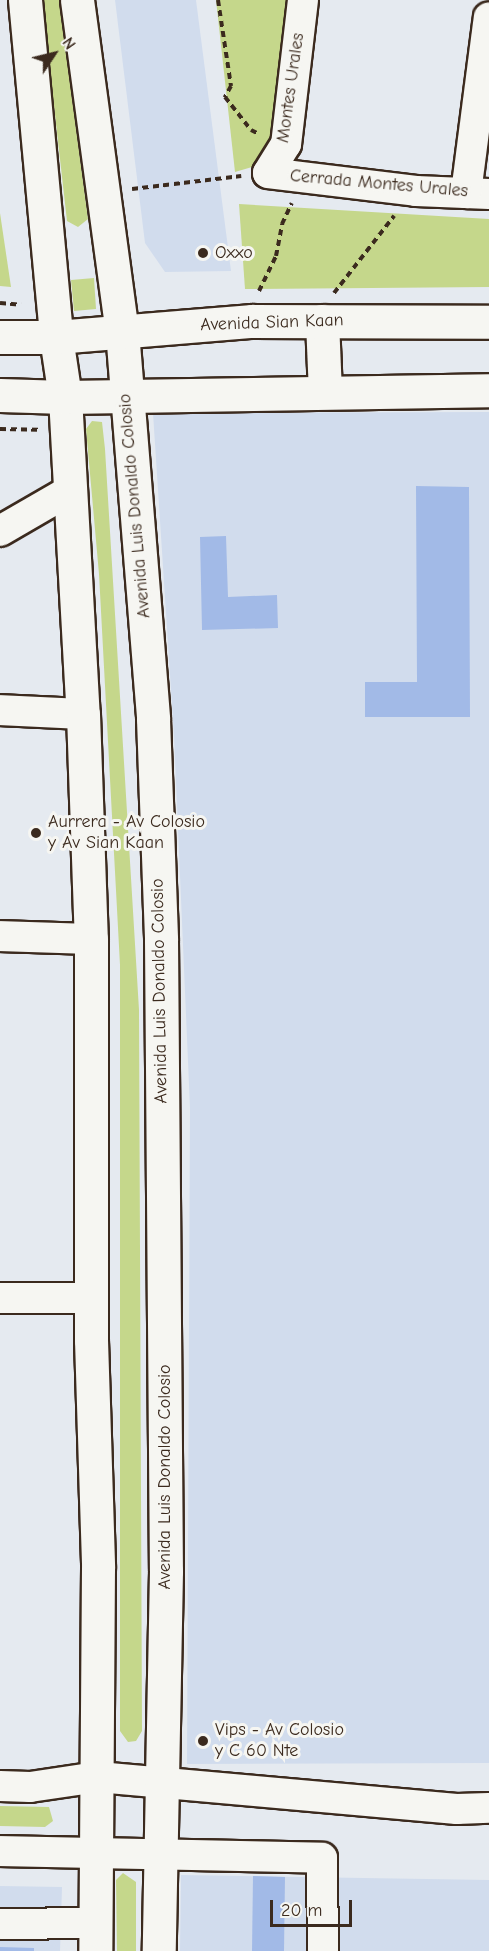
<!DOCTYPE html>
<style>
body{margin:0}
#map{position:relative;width:489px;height:1951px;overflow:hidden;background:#e5eaf0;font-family:"Comic Neue",sans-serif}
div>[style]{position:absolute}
.built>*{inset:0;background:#d1dced}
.green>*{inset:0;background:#c5d78b}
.building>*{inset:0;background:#a2bae7}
.path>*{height:4px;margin-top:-2px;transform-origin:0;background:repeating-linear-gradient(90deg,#3b2a1e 0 6px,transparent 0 10.5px)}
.roads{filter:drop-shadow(2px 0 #3b2a1e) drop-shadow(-2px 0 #3b2a1e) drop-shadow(0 2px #3b2a1e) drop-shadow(0 -2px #3b2a1e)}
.minor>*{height:30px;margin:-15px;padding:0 15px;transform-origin:15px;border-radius:15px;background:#f6f6f2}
.major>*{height:33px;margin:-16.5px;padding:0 16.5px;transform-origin:16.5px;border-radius:16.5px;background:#f6f6f2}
.dots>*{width:16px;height:16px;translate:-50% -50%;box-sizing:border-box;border:3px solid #f6f6f2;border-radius:50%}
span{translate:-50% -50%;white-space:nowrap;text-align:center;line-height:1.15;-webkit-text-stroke:6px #f6f6f2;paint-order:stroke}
.street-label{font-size:18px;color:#3b2a1e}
.poi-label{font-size:18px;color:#3b2a1e}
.left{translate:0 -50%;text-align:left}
.north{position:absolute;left:24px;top:24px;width:60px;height:60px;-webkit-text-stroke:4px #f6f6f2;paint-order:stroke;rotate:55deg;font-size:16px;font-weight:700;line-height:24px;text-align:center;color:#3b2a1e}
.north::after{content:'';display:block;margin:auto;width:21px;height:27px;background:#3b2a1e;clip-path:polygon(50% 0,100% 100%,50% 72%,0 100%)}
.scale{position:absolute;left:270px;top:1900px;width:82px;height:27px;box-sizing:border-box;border:3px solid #3b2a1e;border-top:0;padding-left:8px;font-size:18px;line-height:21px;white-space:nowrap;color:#3b2a1e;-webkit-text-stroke:4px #f6f6f2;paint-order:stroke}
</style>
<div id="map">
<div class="built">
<i style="clip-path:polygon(115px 0,196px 0,231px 271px,165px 272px,145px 243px)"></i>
<i style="clip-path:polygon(489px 412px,489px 1763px,187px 1764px,190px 1108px,174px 736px,153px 413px)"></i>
<i style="clip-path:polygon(181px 1875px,489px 1880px,489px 1951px,180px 1951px)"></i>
<i style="clip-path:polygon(0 1886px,62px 1887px,60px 1951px,0 1951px)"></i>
</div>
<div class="green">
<i style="clip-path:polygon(42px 0,59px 0,88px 219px,78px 227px,67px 221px)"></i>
<i style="clip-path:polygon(216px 0,297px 0,283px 123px,252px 167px,235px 172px)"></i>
<i style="clip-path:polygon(239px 204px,489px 219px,489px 287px,245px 289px)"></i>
<i style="clip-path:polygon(0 213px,11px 287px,0 286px)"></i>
<i style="clip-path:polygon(94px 278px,96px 309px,74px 311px,71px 280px)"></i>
<i style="clip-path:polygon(92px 421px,102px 422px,105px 449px,139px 1010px,142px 1731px,136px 1741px,128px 1742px,120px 1731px,120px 965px,99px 574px,86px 429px)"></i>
<i style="clip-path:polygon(0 1806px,49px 1807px,53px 1821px,45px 1827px,0 1826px)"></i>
<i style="clip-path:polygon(123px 1873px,136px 1882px,136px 1951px,117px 1951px,116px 1880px)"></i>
</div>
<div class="building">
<i style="clip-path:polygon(416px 486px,469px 487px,470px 717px,365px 717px,365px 682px,417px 682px)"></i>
<i style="clip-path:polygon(226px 536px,228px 597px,277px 595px,278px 628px,202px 630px,200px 537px)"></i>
<i style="clip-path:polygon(253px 1876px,285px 1877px,284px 1951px,252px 1951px)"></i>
<i style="clip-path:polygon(0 1947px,34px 1948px,34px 1951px,0 1951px)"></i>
</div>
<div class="path">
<i style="left:218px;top:0;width:87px;rotate:81.4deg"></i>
<i style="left:231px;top:86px;width:13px;rotate:119deg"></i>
<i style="left:225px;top:97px;width:42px;rotate:51.8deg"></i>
<i style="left:251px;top:130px;width:9px;rotate:27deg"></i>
<i style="left:132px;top:189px;width:110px;rotate:-6.8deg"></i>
<i style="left:259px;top:291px;width:39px;rotate:-64deg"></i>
<i style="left:276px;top:256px;width:33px;rotate:-79deg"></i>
<i style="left:282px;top:224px;width:23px;rotate:-65deg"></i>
<i style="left:334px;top:293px;width:98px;rotate:-52.1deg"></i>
<i style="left:0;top:303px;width:21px;rotate:5deg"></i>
<i style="left:0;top:429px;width:39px;rotate:1deg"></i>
</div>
<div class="roads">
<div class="minor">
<i style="left:303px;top:0;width:145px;rotate:96.7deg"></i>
<i style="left:286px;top:144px;width:34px;rotate:122deg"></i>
<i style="left:268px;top:173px;width:149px;rotate:6.9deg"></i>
<i style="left:416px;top:191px;width:73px;rotate:2.4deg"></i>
<i style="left:466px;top:193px;width:177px;rotate:-82.6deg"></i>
<i style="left:0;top:531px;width:80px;rotate:-30.1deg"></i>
<i style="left:0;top:710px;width:83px;rotate:2.8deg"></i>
<i style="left:0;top:936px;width:91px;rotate:1.9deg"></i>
<i style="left:0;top:1298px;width:91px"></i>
<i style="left:0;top:1786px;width:30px;rotate:2deg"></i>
<i style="left:30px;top:1787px;width:69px;rotate:-8.4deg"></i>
<i style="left:98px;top:1777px;width:360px;rotate:5.1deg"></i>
<i style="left:457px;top:1809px;width:32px;rotate:-2deg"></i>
<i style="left:0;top:1851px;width:322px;rotate:1.2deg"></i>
<i style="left:322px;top:1858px;width:93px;rotate:89.4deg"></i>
<i style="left:0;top:1924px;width:94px;rotate:-0.6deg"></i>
</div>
<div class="major">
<i style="left:25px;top:0;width:338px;rotate:84.7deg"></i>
<i style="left:56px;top:337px;width:61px;rotate:81.5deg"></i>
<i style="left:65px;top:397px;width:318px;rotate:86.8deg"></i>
<i style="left:83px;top:714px;width:225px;rotate:88deg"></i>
<i style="left:91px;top:939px;width:401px;rotate:90deg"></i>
<i style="left:91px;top:1340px;width:228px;rotate:88.2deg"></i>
<i style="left:98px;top:1568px;width:383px;rotate:90.4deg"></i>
<i style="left:77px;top:0;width:334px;rotate:82.3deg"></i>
<i style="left:122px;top:331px;width:389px;rotate:85.4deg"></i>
<i style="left:153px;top:719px;width:221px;rotate:87.9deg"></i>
<i style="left:161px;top:940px;width:631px;rotate:89.55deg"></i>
<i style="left:166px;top:1571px;width:380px;rotate:91.1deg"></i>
<i style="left:322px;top:321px;width:71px;rotate:87.6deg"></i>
<i style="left:0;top:337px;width:56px"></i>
<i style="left:56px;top:337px;width:197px;rotate:-4.7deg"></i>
<i style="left:252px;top:321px;width:237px;rotate:0.2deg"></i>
<i style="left:0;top:395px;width:65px;rotate:1.8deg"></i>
<i style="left:65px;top:397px;width:424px;rotate:-0.9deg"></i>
</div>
</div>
<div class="dots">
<i style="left:203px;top:253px;background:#3b2a1e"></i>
<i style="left:36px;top:833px;background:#3b2a1e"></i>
<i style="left:203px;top:1741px;background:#3b2a1e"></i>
</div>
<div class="street-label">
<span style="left:291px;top:88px;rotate:-82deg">Montes Urales</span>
<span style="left:379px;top:184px;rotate:5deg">Cerrada Montes Urales</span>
<span style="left:272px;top:323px;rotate:-2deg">Avenida Sian Kaan</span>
<span style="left:135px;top:506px;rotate:-95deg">Avenida Luis Donaldo Colosio</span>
<span style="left:160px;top:991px;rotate:-91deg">Avenida Luis Donaldo Colosio</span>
<span style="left:165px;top:1477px;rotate:-90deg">Avenida Luis Donaldo Colosio</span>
</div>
<div class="poi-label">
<span class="left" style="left:215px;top:253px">Oxxo</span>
<span class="left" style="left:48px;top:833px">Aurrera - Av Colosio<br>y Av Sian Kaan</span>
<span class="left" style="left:215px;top:1741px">Vips - Av Colosio<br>y C 60 Nte</span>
</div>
<div class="north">N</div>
<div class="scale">20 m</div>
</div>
